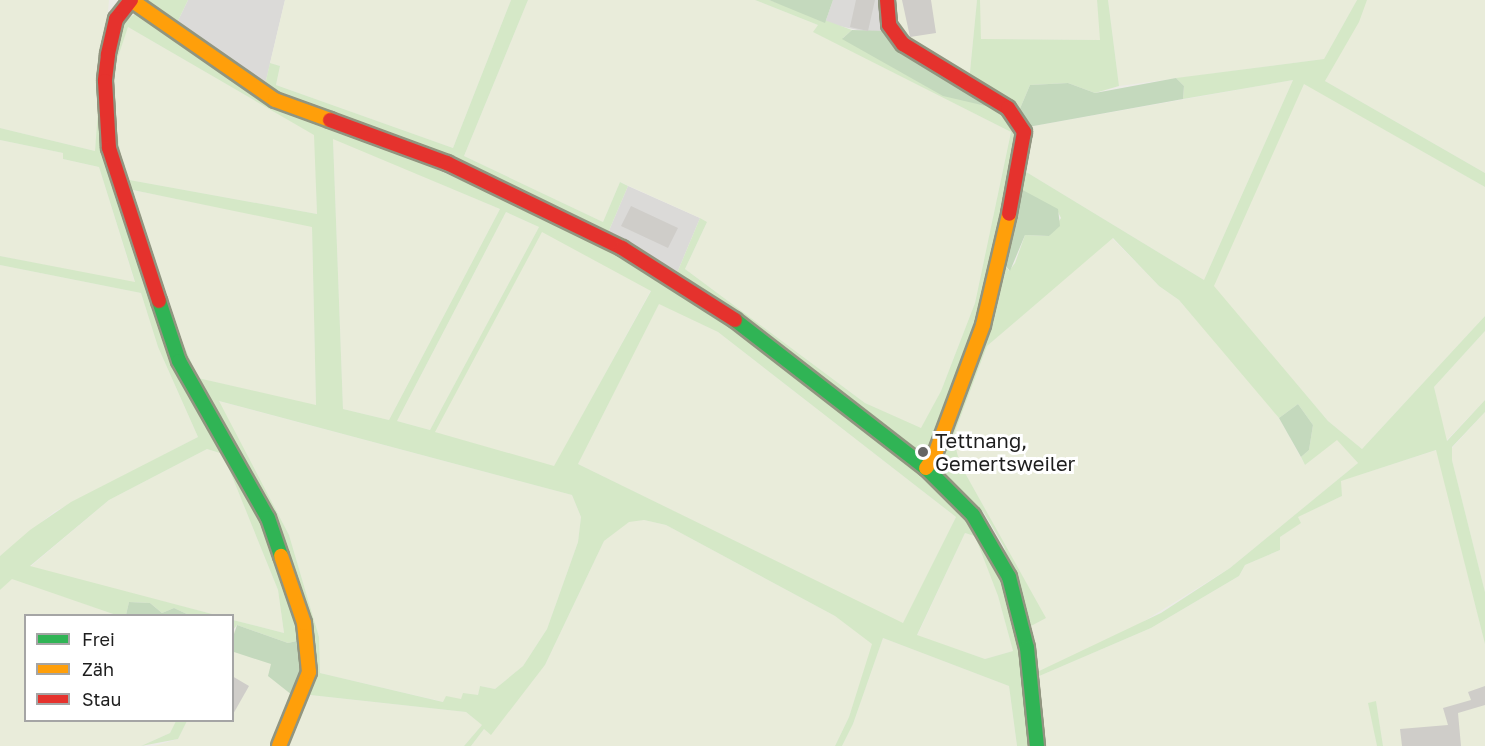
<!DOCTYPE html>
<meta charset="utf-8">
<style>
body{margin:0}
#map{position:relative;width:1485px;height:746px;overflow:hidden;background:#ecebe6;font-family:"Golos Text",sans-serif}
div>[style]{position:absolute}
.residential>*{inset:0;background:#dbdad8}
.farmland>*{inset:0;background:#e9ecda}
.grass>*{inset:0;background:#d5e8c7}
.forest>*{inset:0;background:#c4d9bd}
.building>*{inset:0;background:#cfcdc9}
.roads{filter:drop-shadow(2px 0 #919580) drop-shadow(-2px 0 #919580) drop-shadow(0 2px #919580) drop-shadow(0 -2px #919580)}
.fast>*{height:14px;margin:-7px;padding:0 7px;transform-origin:7px;border-radius:7px;background:#30b455}
.slow>*{height:14px;margin:-7px;padding:0 7px;transform-origin:7px;border-radius:7px;background:#ff9f0a}
.jam>*{height:14px;margin:-7px;padding:0 7px;transform-origin:7px;border-radius:7px;background:#e5322d}
.dots>*{width:16px;height:16px;translate:-50% -50%;box-sizing:border-box;border:3px solid #fff;border-radius:50%}
span{translate:-50% -50%;white-space:nowrap;text-align:center;line-height:1.15;-webkit-text-stroke:6px #fff;paint-order:stroke}
.poi-label{font-size:20px;color:#1e1e1e}
.left{translate:0 -50%;text-align:left}
.legend{position:absolute;left:24px;top:614px;width:210px;height:108px;box-sizing:border-box;background:#fff;border:2px solid #a5a5a5;margin:0;padding:8px 10px;list-style:none;font-size:18px;color:#1e1e1e}
.legend li{display:flex;align-items:center;gap:12px;height:30px}
.legend b{width:30px;border:2px solid #a5a5a5}
</style>
<div id="map">
<div class="residential">
<i style="clip-path:polygon(188px 0,285px 0,264px 89px,175px 27px)"></i>
<i style="clip-path:polygon(833px 0,885px 0,885px 31px,872px 33px,825px 23px)"></i>
<i style="clip-path:polygon(628px 186px,700px 218px,677px 273px,608px 233px)"></i>
</div>
<div class="farmland">
<i style="clip-path:polygon(0 0,109px 0,95px 151px,0 128px)"></i>
<i style="clip-path:polygon(285px 0,511px 0,453px 148px,276px 85px,280px 66px,270px 63px)"></i>
<i style="clip-path:polygon(528px 0,755px 0,818px 25px,814px 32px,1011px 132px,975px 303px,941px 391px,921px 429px,865px 403px,685px 269px,707px 222px,700px 218px,620px 182px,603px 222px,464px 156px)"></i>
<i style="clip-path:polygon(885px 0,977px 0,969px 82px,906px 44px)"></i>
<i style="clip-path:polygon(980px 0,1097px 0,1101px 40px,980px 39px)"></i>
<i style="clip-path:polygon(1108px 0,1357px 0,1324px 59px,1119px 86px)"></i>
<i style="clip-path:polygon(1367px 0,1485px 0,1485px 173px,1325px 81px)"></i>
<i style="clip-path:polygon(128px 27px,315px 135px,317px 214px,124px 179px,114px 109px,114px 69px)"></i>
<i style="clip-path:polygon(1293px 80px,1204px 280px,1023px 170px,1028px 127px)"></i>
<i style="clip-path:polygon(1304px 83px,1485px 187px,1485px 316px,1362px 449px,1328px 421px,1213px 286px)"></i>
<i style="clip-path:polygon(333px 138px,500px 209px,389px 420px,343px 409px)"></i>
<i style="clip-path:polygon(0 140px,63px 153px,63px 159px,99px 167px,135px 283px,0 256px)"></i>
<i style="clip-path:polygon(127px 189px,312px 226px,316px 406px,198px 378px,165px 301px)"></i>
<i style="clip-path:polygon(506px 212px,539px 227px,430px 430px,397px 421px)"></i>
<i style="clip-path:polygon(542px 231px,651px 290px,554px 467px,434px 432px)"></i>
<i style="clip-path:polygon(1112px 238px,1159px 286px,1179px 300px,1274px 409px,1305px 465px,1337px 439px,1358px 463px,1230px 568px,1120px 636px,1037px 672px,1031px 626px,1045px 618px,960px 464px,953px 437px,987px 346px)"></i>
<i style="clip-path:polygon(0 265px,141px 293px,158px 347px,198px 437px,54px 512px,0 556px)"></i>
<i style="clip-path:polygon(659px 303px,718px 332px,956px 517px,903px 624px,578px 464px)"></i>
<i style="clip-path:polygon(1485px 331px,1485px 400px,1446px 441px,1434px 387px)"></i>
<i style="clip-path:polygon(218px 401px,572px 495px,581px 517px,578px 542px,547px 629px,523px 666px,495px 689px,480px 686px,478px 696px,444px 702px,320px 673px,319px 637px,289px 535px)"></i>
<i style="clip-path:polygon(1485px 412px,1485px 592px,1452px 460px,1452px 448px)"></i>
<i style="clip-path:polygon(207px 449px,223px 454px,278px 590px,284px 633px,233px 620px,232px 616px,216px 615px,30px 567px,109px 500px)"></i>
<i style="clip-path:polygon(1437px 450px,1485px 644px,1485px 746px,1383px 746px,1376px 702px,1369px 704px,1377px 746px,1046px 746px,1037px 677px,1151px 628px,1239px 576px,1245px 565px,1280px 550px,1280px 537px,1300px 523px,1297px 517px,1342px 496px,1340px 481px)"></i>
<i style="clip-path:polygon(644px 520px,666px 525px,835px 616px,873px 644px,849px 717px,835px 746px,471px 746px,484px 729px,491px 734px,545px 665px,604px 541px,629px 521px)"></i>
<i style="clip-path:polygon(965px 533px,975px 535px,998px 596px,1013px 651px,985px 659px,917px 636px)"></i>
<i style="clip-path:polygon(12px 578px,116px 615px,26px 616px,26px 720px,176px 721px,170px 733px,141px 746px,0 746px,0 590px)"></i>
<i style="clip-path:polygon(233px 630px,305px 654px,306px 670px,275px 746px,154px 746px,178px 739px,187px 721px,232px 720px)"></i>
<i style="clip-path:polygon(883px 638px,1009px 686px,1017px 746px,842px 746px,853px 724px)"></i>
<i style="clip-path:polygon(309px 695px,466px 712px,482px 725px,464px 746px,288px 746px)"></i>
</div>
<div class="grass">
<i style="clip-path:polygon(139px 0,188px 0,175px 27px)"></i>
<i style="clip-path:polygon(511px 0,528px 0,464px 156px,603px 222px,620px 182px,628px 186px,608px 233px,460px 162px,264px 89px,270px 63px,280px 66px,276px 85px,453px 148px)"></i>
<i style="clip-path:polygon(755px 0,769px 0,852px 30px,843px 38px,986px 106px,987px 97px,1006px 112px,1016px 129px,1016px 154px,980px 312px,936px 434px,924px 453px,918px 454px,786px 349px,677px 273px,700px 218px,707px 222px,685px 269px,865px 403px,921px 428px,941px 391px,975px 303px,1011px 132px,813px 32px,818px 25px)"></i>
<i style="clip-path:polygon(977px 0,980px 0,981px 39px,1100px 40px,1097px 0,1108px 0,1119px 86px,1095px 93px,1068px 83px,1030px 85px,1019px 111px,969px 82px)"></i>
<i style="clip-path:polygon(1357px 0,1367px 0,1359px 22px,1325px 81px,1485px 173px,1485px 187px,1304px 84px,1214px 286px,1328px 421px,1362px 449px,1485px 316px,1485px 331px,1434px 387px,1447px 441px,1485px 400px,1485px 412px,1452px 447px,1452px 460px,1485px 592px,1485px 644px,1436px 450px,1341px 481px,1342px 496px,1298px 517px,1301px 523px,1280px 537px,1280px 550px,1245px 565px,1239px 576px,1151px 628px,1037px 677px,1037px 672px,1161px 613px,1230px 568px,1358px 463px,1337px 440px,1305px 465px,1301px 457px,1309px 450px,1313px 425px,1298px 404px,1279px 418px,1179px 300px,1159px 286px,1113px 238px,987px 346px,953px 437px,960px 464px,1046px 618px,1031px 626px,1004px 547px,984px 513px,941px 470px,941px 460px,987px 331px,1004px 264px,1009px 271px,1015px 263px,1025px 235px,1049px 236px,1061px 218px,1058px 212px,1019px 188px,1023px 170px,1204px 280px,1293px 80px,1183px 99px,1184px 86px,1176px 78px,1324px 59px)"></i>
<i style="clip-path:polygon(evenodd,136px 13px,234px 80px,590px 237px,722px 317px,912px 462px,970px 522px,997px 568px,1015px 628px,1030px 746px,1017px 746px,1009px 686px,883px 638px,853px 724px,842px 746px,835px 746px,849px 717px,872px 644px,835px 616px,666px 525px,644px 520px,629px 522px,604px 541px,545px 665px,491px 735px,484px 729px,471px 746px,464px 746px,482px 725px,466px 712px,310px 695px,288px 746px,284px 746px,311px 686px,304px 607px,282px 535px,241px 454px,189px 372px,118px 165px,110px 101px,118px 35px,125px 21px,136px 13px,128px 27px,314px 135px,317px 214px,124px 179px,114px 109px,114px 69px,128px 27px,136px 13px,333px 139px,500px 209px,389px 420px,343px 409px,333px 139px,136px 13px,128px 189px,312px 227px,316px 405px,198px 378px,165px 301px,128px 189px,136px 13px,506px 212px,539px 227px,430px 430px,397px 421px,506px 212px,136px 13px,542px 232px,651px 291px,554px 466px,435px 432px,542px 232px,136px 13px,659px 304px,718px 332px,956px 517px,903px 623px,578px 464px,659px 304px,136px 13px,219px 401px,572px 495px,581px 517px,578px 542px,547px 629px,523px 666px,495px 689px,480px 686px,478px 695px,463px 693px,461px 699px,446px 696px,443px 702px,320px 673px,319px 637px,289px 535px,219px 401px,136px 13px,965px 533px,975px 536px,998px 596px,1013px 651px,985px 659px,917px 635px,965px 533px)"></i>
<i style="clip-path:polygon(99px 97px,105px 154px,117px 198px,148px 285px,266px 530px,289px 592px,301px 640px,288px 643px,237px 625px,233px 630px,233px 620px,284px 633px,278px 590px,223px 454px,207px 449px,109px 500px,30px 566px,216px 615px,189px 615px,174px 608px,162px 613px,150px 603px,129px 602px,126px 615px,116px 615px,12px 579px,0 590px,0 556px,30px 530px,71px 502px,198px 437px,158px 347px,141px 293px,0 265px,0 256px,135px 282px,99px 167px,63px 159px,63px 153px,0 140px,0 128px,95px 151px)"></i>
<i style="clip-path:polygon(1376px 701px,1383px 746px,1377px 746px,1368px 703px)"></i>
<i style="clip-path:polygon(176px 721px,187px 721px,178px 739px,141px 746px,170px 733px)"></i>
</div>
<div class="forest">
<i style="clip-path:polygon(769px 0,833px 0,825px 23px)"></i>
<i style="clip-path:polygon(852px 30px,885px 31px,987px 97px,986px 106px,943px 96px,842px 39px)"></i>
<i style="clip-path:polygon(1176px 78px,1184px 86px,1183px 99px,1028px 127px,1019px 111px,1030px 85px,1068px 83px,1095px 93px)"></i>
<i style="clip-path:polygon(1019px 188px,1058px 209px,1060px 226px,1049px 236px,1025px 235px,1010px 271px,1004px 264px)"></i>
<i style="clip-path:polygon(1298px 404px,1313px 425px,1309px 450px,1301px 457px,1279px 418px)"></i>
<i style="clip-path:polygon(129px 602px,150px 603px,162px 613px,174px 608px,189px 615px,126px 615px)"></i>
<i style="clip-path:polygon(237px 625px,288px 643px,301px 640px,300px 676px,292px 695px,268px 676px,271px 664px,234px 652px,233px 637px)"></i>
</div>
<div class="building">
<i style="clip-path:polygon(856px 0,875px 0,868px 31px,850px 27px)"></i>
<i style="clip-path:polygon(902px 0,931px 0,936px 33px,910px 37px)"></i>
<i style="clip-path:polygon(631px 206px,678px 228px,668px 248px,621px 226px)"></i>
<i style="clip-path:polygon(232px 676px,249px 686px,232px 716px)"></i>
<i style="clip-path:polygon(1485px 686px,1485px 705px,1458px 713px,1461px 746px,1402px 746px,1400px 729px,1448px 725px,1443px 708px,1471px 700px,1468px 692px)"></i>
</div>
<div class="roads">
<div class="fast">
<i style="left:159px;top:301px;width:63px;rotate:71.6deg"></i>
<i style="left:179px;top:361px;width:180px;rotate:60.5deg"></i>
<i style="left:268px;top:518px;width:40px;rotate:71.1deg"></i>
<i style="left:735px;top:320px;width:242px;rotate:37.8deg"></i>
<i style="left:926px;top:468px;width:66px;rotate:45deg"></i>
<i style="left:973px;top:515px;width:72px;rotate:59.9deg"></i>
<i style="left:1009px;top:577px;width:73px;rotate:75.8deg"></i>
<i style="left:1027px;top:648px;width:99px;rotate:84.2deg"></i>
</div>
<div class="slow">
<i style="left:131px;top:0;width:175px;rotate:34.8deg"></i>
<i style="left:275px;top:100px;width:59px;rotate:20deg"></i>
<i style="left:926px;top:468px;width:14px;rotate:-54deg"></i>
<i style="left:934px;top:457px;width:141px;rotate:-69.6deg"></i>
<i style="left:983px;top:325px;width:114px;rotate:-76.8deg"></i>
<i style="left:279px;top:746px;width:80px;rotate:-67.9deg"></i>
<i style="left:309px;top:672px;width:49px;rotate:-95.8deg"></i>
<i style="left:304px;top:623px;width:71px;rotate:-108.9deg"></i>
</div>
<div class="jam">
<i style="left:131px;top:0;width:24px;rotate:128deg"></i>
<i style="left:116px;top:19px;width:37px;rotate:103deg"></i>
<i style="left:108px;top:55px;width:26px;rotate:97deg"></i>
<i style="left:105px;top:81px;width:67px;rotate:86.6deg"></i>
<i style="left:109px;top:148px;width:161px;rotate:71.9deg"></i>
<i style="left:887px;top:0;width:25px;rotate:85deg"></i>
<i style="left:889px;top:25px;width:24px;rotate:54deg"></i>
<i style="left:903px;top:44px;width:123px;rotate:31.4deg"></i>
<i style="left:1008px;top:108px;width:29px;rotate:56deg"></i>
<i style="left:1024px;top:132px;width:83px;rotate:100.4deg"></i>
<i style="left:330px;top:120px;width:125px;rotate:20.2deg"></i>
<i style="left:447px;top:163px;width:195px;rotate:25.9deg"></i>
<i style="left:622px;top:248px;width:134px;rotate:32.5deg"></i>
</div>
</div>
<div class="dots">
<i style="left:923px;top:452px;background:#666664"></i>
</div>
<div class="poi-label">
<span class="left" style="left:935px;top:452px">Tettnang,<br>Gemertsweiler</span>
</div>
<ul class="legend">
<li><b style="height:8px;background:#30b455"></b>Frei</li>
<li><b style="height:8px;background:#ff9f0a"></b>Zäh</li>
<li><b style="height:8px;background:#e5322d"></b>Stau</li>
</ul>
</div>
